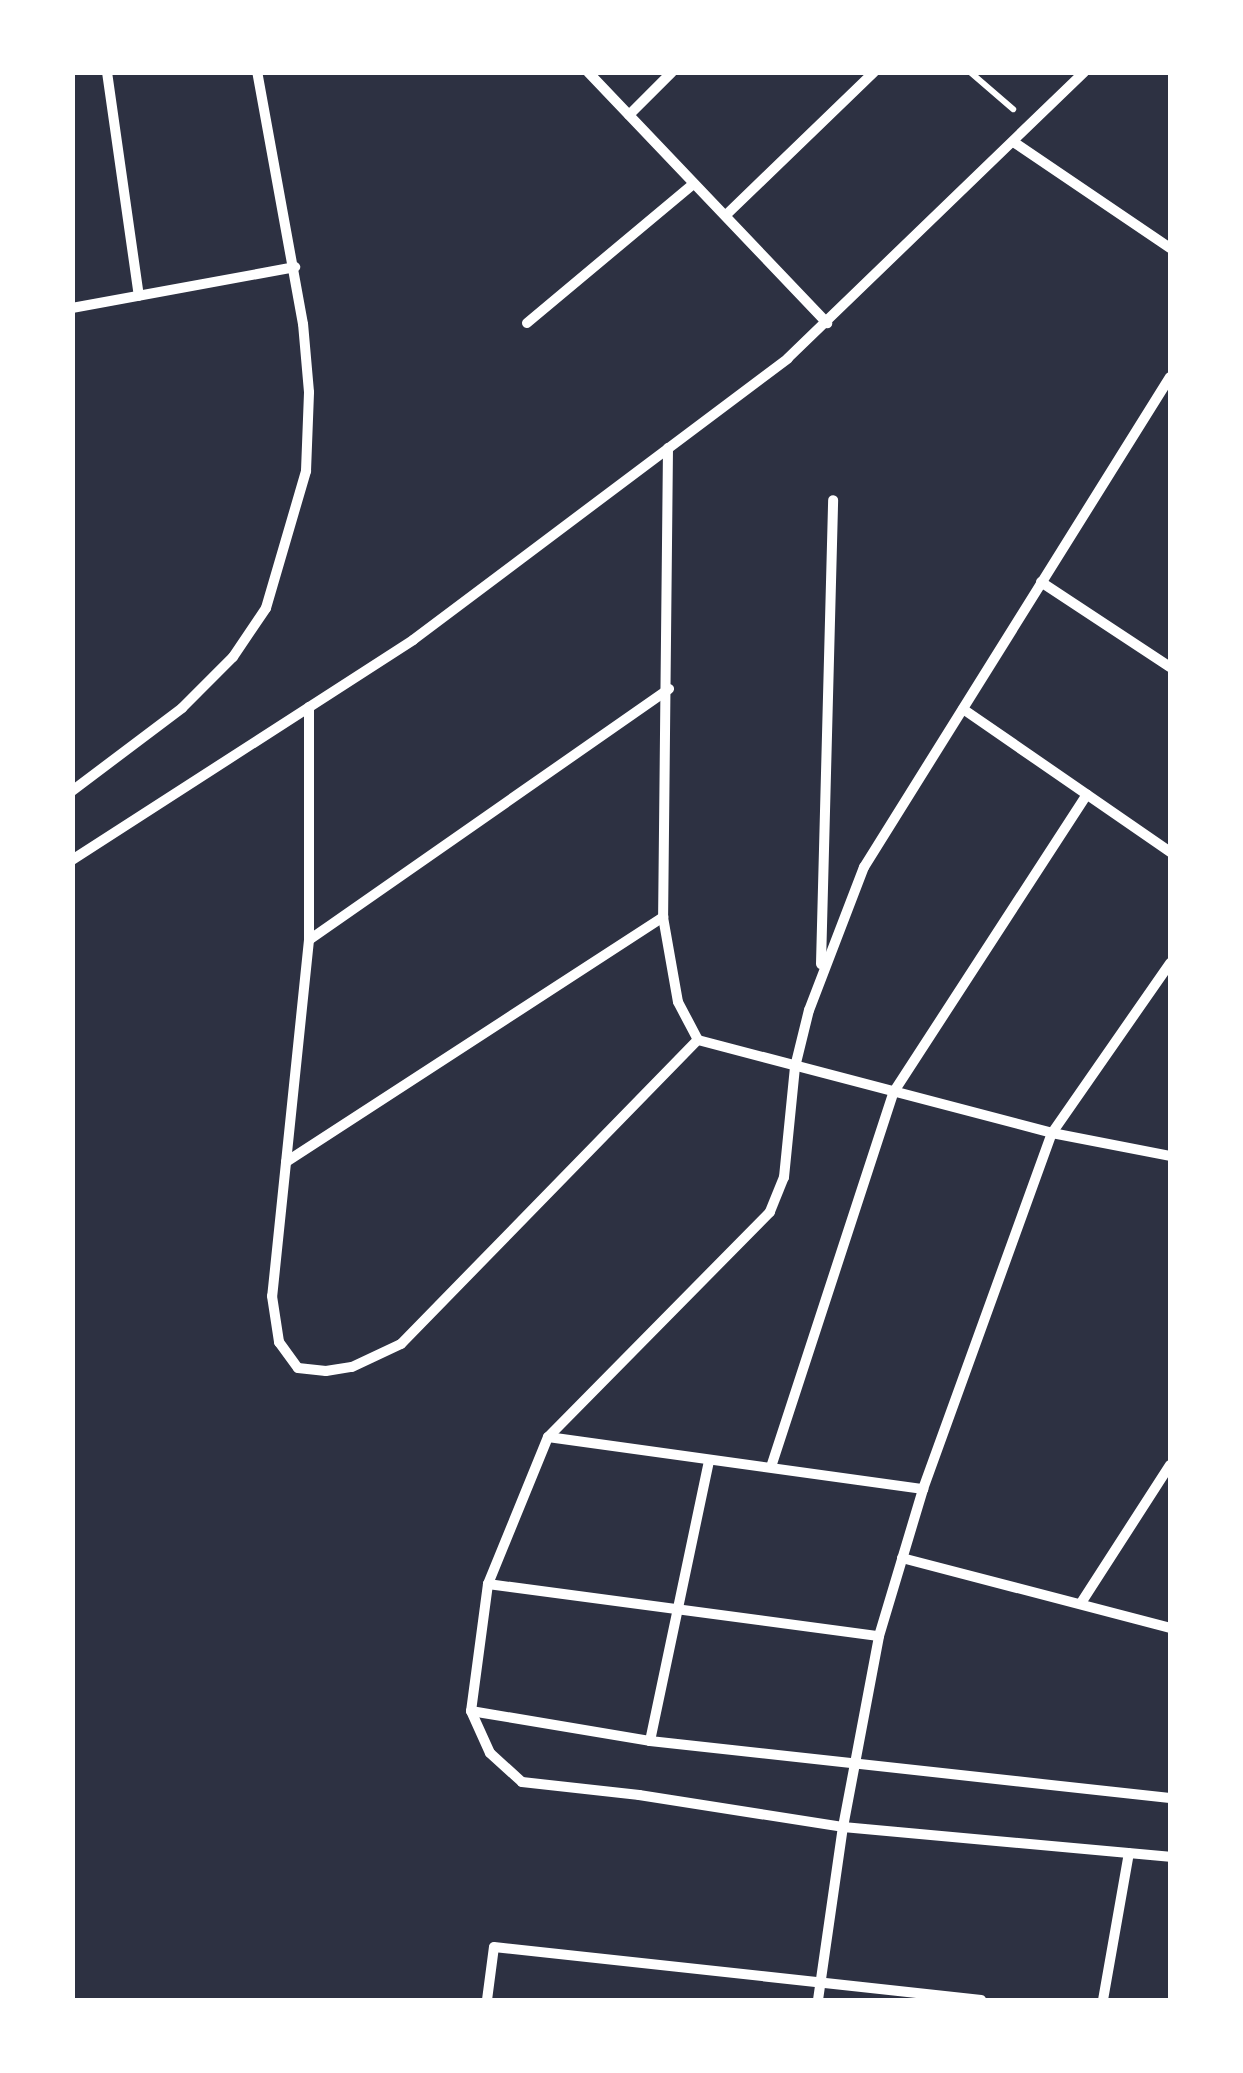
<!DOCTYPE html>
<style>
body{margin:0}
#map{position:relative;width:1243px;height:2073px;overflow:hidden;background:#2d3142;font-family:"DejaVu Sans",sans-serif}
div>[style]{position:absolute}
.path>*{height:6px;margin:-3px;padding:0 3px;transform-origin:3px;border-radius:3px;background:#fff}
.minor>*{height:10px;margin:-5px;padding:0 5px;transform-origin:5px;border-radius:5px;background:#fff}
span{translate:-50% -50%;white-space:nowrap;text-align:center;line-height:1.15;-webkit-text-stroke:9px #fff;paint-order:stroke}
.frame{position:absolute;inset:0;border:75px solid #fff;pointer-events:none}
</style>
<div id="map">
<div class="path">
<i style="left:970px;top:72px;width:57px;rotate:40.7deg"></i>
</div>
<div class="minor">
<i style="left:107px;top:72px;width:226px;rotate:81.9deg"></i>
<i style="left:588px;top:72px;width:347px;rotate:46.4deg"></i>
<i style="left:629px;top:115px;width:61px;rotate:-45deg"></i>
<i style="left:1015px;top:143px;width:187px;rotate:34.1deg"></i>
<i style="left:726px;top:215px;width:206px;rotate:-44deg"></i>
<i style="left:72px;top:308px;width:227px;rotate:-10.4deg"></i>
<i style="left:527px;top:323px;width:217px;rotate:-39.9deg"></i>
<i style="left:1170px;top:377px;width:578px;rotate:121.98deg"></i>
<i style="left:864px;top:867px;width:153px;rotate:111deg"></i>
<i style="left:809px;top:1010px;width:59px;rotate:103.8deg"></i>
<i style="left:795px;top:1067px;width:111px;rotate:95.7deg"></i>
<i style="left:784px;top:1177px;width:38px;rotate:112deg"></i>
<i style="left:770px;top:1212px;width:316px;rotate:134.6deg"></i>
<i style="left:548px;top:1437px;width:159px;rotate:112.2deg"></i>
<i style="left:488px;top:1584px;width:128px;rotate:97.6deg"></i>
<i style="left:471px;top:1711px;width:46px;rotate:65.7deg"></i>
<i style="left:490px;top:1753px;width:43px;rotate:42.2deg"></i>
<i style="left:522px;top:1782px;width:118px;rotate:6.3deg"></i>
<i style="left:639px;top:1795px;width:206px;rotate:8.9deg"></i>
<i style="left:843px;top:1827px;width:328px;rotate:5.2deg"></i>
<i style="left:668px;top:448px;width:469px;rotate:90.6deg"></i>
<i style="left:663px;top:917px;width:86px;rotate:80deg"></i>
<i style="left:678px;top:1002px;width:43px;rotate:62.2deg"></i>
<i style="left:1041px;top:582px;width:154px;rotate:33.4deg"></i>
<i style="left:309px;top:707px;width:233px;rotate:90deg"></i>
<i style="left:309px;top:940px;width:358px;rotate:95.9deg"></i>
<i style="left:272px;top:1296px;width:47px;rotate:81.3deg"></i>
<i style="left:279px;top:1342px;width:32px;rotate:54deg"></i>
<i style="left:298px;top:1368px;width:28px;rotate:6deg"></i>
<i style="left:326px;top:1371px;width:26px;rotate:-9deg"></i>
<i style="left:352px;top:1367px;width:54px;rotate:-25.1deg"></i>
<i style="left:401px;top:1344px;width:425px;rotate:-45.7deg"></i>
<i style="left:698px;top:1040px;width:366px;rotate:14.7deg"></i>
<i style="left:1052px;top:1133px;width:120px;rotate:11deg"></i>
<i style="left:963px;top:709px;width:252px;rotate:34.6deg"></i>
<i style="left:72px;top:791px;width:138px;rotate:-37deg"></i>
<i style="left:182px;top:708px;width:72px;rotate:-45deg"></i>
<i style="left:233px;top:657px;width:59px;rotate:-56deg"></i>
<i style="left:266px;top:608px;width:143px;rotate:-73.7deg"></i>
<i style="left:306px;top:471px;width:79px;rotate:-87.8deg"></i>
<i style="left:309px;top:392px;width:68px;rotate:-95deg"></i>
<i style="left:303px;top:324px;width:256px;rotate:-100.3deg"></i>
<i style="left:72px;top:860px;width:406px;rotate:-32.8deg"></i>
<i style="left:413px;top:640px;width:469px;rotate:-36.9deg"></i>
<i style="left:788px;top:358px;width:412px;rotate:-44deg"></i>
<i style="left:309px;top:940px;width:439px;rotate:-34.9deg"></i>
<i style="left:821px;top:964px;width:464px;rotate:-88.5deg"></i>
<i style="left:286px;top:1162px;width:450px;rotate:-33deg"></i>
<i style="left:548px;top:1437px;width:379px;rotate:7.9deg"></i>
<i style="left:771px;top:1467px;width:393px;rotate:-71.9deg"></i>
<i style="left:893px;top:1093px;width:356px;rotate:-57deg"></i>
<i style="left:902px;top:1558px;width:277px;rotate:14.6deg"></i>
<i style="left:488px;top:1584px;width:394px;rotate:7.6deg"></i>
<i style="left:1081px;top:1603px;width:164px;rotate:-57.2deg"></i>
<i style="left:471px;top:1711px;width:181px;rotate:9.5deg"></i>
<i style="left:650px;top:1741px;width:523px;rotate:6.26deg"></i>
<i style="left:650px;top:1741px;width:286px;rotate:-78.1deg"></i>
<i style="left:487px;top:2000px;width:53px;rotate:-82.5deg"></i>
<i style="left:494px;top:1947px;width:490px;rotate:6.2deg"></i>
<i style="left:818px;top:2000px;width:175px;rotate:-81.8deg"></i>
<i style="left:843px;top:1827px;width:194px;rotate:-79.3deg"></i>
<i style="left:879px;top:1636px;width:153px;rotate:-73.3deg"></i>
<i style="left:923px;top:1489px;width:379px;rotate:-70.1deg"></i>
<i style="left:1052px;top:1133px;width:207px;rotate:-55.2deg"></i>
<i style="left:1103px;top:2000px;width:149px;rotate:-80deg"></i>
</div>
<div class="frame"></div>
</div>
